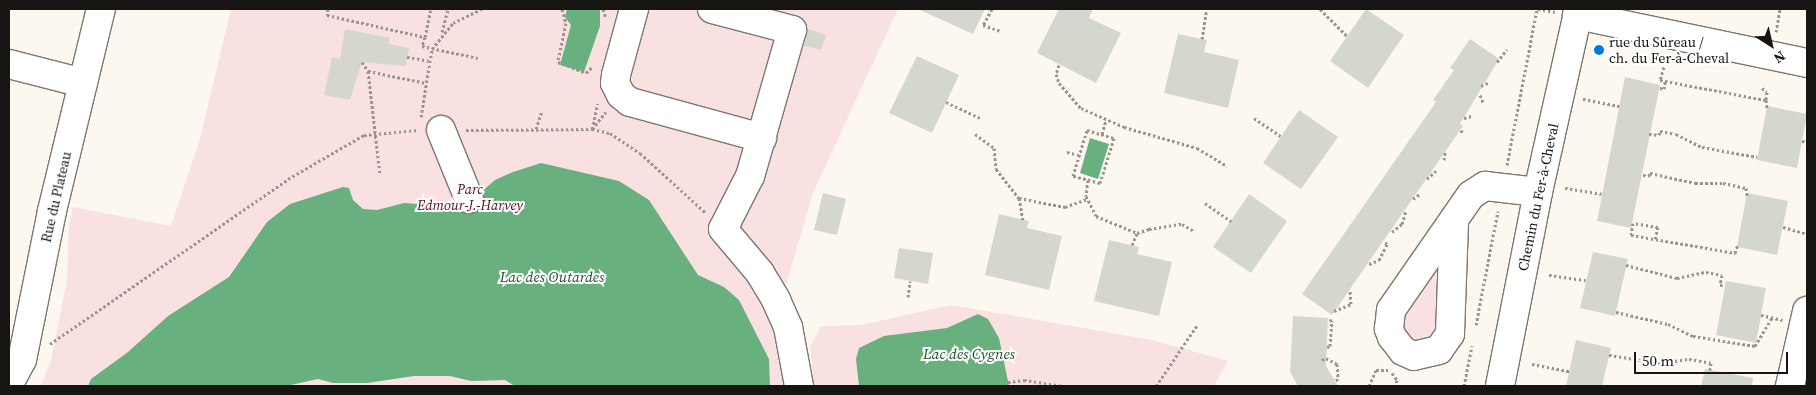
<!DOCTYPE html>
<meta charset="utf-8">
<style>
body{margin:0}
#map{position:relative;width:1816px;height:395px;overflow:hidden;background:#fcf8ef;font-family:"Source Serif 4",serif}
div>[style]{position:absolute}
.green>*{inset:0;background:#f9e1e1}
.water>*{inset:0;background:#69b07f}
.building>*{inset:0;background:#d5d7ce}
.path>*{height:3px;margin-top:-1.5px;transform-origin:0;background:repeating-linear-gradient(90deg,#98958f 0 2.5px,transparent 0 5px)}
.roads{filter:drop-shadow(1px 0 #7b776f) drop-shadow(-1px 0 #7b776f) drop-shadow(0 1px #7b776f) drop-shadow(0 -1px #7b776f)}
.minor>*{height:28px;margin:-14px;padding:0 14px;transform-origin:14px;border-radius:14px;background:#fff}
.dots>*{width:14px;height:14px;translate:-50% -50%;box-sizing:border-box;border:2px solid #fff;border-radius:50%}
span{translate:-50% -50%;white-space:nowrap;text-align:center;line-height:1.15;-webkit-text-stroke:4px #fff;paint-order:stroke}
.poi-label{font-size:14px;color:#161512}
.left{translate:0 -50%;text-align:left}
.park-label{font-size:14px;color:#570c19;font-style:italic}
.street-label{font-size:14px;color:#161512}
.water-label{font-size:15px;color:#1d5130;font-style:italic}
.frame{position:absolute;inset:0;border:10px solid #161512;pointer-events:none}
.north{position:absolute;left:1746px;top:20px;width:50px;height:50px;-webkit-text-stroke:4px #fff;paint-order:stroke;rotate:145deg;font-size:14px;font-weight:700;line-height:20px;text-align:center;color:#161512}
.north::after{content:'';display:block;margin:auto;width:18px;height:22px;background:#161512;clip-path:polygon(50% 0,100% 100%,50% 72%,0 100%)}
.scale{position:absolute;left:1634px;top:352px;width:154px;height:22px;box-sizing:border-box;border:2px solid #161512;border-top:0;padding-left:6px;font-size:15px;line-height:18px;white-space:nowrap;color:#161512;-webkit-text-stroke:4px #fff;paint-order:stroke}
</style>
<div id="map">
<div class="green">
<i style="clip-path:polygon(231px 9px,898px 9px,813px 193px,774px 326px,784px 368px,785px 386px,41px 386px,51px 360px,67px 280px,69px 224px,73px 207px,171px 226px,200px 139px)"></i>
<i style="clip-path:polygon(1435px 272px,1439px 274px,1441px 326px,1433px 339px,1418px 343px,1404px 333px,1400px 317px,1430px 273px)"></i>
<i style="clip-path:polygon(951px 305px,1152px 340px,1228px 361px,1214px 386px,814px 386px,810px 347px,821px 326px,861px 325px)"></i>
</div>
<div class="water">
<i style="clip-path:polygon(567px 9px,600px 10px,600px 26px,584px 72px,560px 65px,571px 25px,565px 17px)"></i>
<i style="clip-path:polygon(1090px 138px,1109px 144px,1098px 179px,1080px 173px)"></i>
<i style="clip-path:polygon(541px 163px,619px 181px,649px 200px,698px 275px,724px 287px,739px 300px,769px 359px,770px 386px,515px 386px,505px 380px,471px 381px,450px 376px,414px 376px,367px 383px,333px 383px,318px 379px,286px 386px,88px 386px,91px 379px,128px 352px,168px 316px,229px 277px,267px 222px,290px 204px,343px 187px,349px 188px,353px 200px,363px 209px,377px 210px,404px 203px,446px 206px,479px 194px,495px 180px,513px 172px)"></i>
<i style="clip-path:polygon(978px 314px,988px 319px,999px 338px,1009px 386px,859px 386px,856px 359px,859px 348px,884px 336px,947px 328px)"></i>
</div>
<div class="building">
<i style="clip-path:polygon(918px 9px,985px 9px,973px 34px)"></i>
<i style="clip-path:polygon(1059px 9px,1093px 9px,1089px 18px,1121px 33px,1096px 83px,1037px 53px)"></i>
<i style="clip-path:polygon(1366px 9px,1404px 35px,1368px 88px,1330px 61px)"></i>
<i style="clip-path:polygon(345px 29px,390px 38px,389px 44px,409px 48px,406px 66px,362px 62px,350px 100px,324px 95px,332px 57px,340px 59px)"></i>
<i style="clip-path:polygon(808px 29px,826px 35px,821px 50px,804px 46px)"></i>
<i style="clip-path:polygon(1178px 34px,1207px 40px,1204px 52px,1239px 60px,1228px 108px,1164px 93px)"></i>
<i style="clip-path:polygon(1470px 39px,1499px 59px,1460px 124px,1463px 126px,1332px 315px,1302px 294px,1436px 102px,1433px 100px,1454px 70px,1450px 68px)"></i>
<i style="clip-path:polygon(917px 56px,959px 75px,932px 133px,889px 113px)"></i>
<i style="clip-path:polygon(1625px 77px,1660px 85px,1631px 228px,1597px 221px)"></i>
<i style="clip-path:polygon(1767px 106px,1807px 114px,1797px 168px,1757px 160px)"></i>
<i style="clip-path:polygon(1299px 110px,1338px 137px,1301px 189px,1263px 163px)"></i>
<i style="clip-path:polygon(823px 193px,846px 199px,837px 235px,814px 230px)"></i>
<i style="clip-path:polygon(1747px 193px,1788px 201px,1777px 255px,1737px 247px)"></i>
<i style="clip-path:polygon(1249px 194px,1287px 221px,1251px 273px,1213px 247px)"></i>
<i style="clip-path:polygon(999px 214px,1029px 221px,1027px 228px,1062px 236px,1049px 290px,985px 275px)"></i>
<i style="clip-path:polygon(1109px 240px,1139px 247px,1137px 254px,1172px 262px,1159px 316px,1094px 301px)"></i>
<i style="clip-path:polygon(899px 248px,933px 253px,928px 284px,894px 278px)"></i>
<i style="clip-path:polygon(1593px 252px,1628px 259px,1615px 316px,1580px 308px)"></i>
<i style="clip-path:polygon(1726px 281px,1766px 288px,1756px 343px,1716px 335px)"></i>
<i style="clip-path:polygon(1293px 316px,1328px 318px,1326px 366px,1338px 386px,1298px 386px,1290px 372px)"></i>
<i style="clip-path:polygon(1576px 340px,1611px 348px,1602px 386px,1566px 386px)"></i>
<i style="clip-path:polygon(1705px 369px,1753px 378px,1752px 386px,1701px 386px)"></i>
</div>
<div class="path">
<i style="left:328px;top:9px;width:6px;rotate:99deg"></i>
<i style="left:327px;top:15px;width:100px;rotate:12.7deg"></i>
<i style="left:425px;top:37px;width:9px;rotate:108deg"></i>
<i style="left:422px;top:46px;width:57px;rotate:12.1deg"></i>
<i style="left:562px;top:9px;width:15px;rotate:74deg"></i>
<i style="left:566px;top:23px;width:40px;rotate:102deg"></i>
<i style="left:558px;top:62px;width:30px;rotate:21deg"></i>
<i style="left:586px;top:73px;width:8px;rotate:-45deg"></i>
<i style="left:603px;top:9px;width:9px;rotate:72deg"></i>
<i style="left:992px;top:9px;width:18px;rotate:119deg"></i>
<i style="left:983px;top:25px;width:18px;rotate:19deg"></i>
<i style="left:1320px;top:9px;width:38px;rotate:45deg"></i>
<i style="left:1538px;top:9px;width:17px;rotate:10deg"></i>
<i style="left:442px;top:32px;width:24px;rotate:-75deg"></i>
<i style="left:1776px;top:32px;width:23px;rotate:-80deg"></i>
<i style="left:425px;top:37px;width:29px;rotate:-78deg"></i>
<i style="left:1202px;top:39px;width:30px;rotate:-81deg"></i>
<i style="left:407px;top:57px;width:22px;rotate:10deg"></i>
<i style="left:362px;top:62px;width:11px;rotate:56deg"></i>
<i style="left:368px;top:71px;width:105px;rotate:83.4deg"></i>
<i style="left:1497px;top:62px;width:16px;rotate:-52deg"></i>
<i style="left:1059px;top:65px;width:9px;rotate:108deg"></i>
<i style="left:1056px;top:74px;width:9px;rotate:72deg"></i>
<i style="left:1059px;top:83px;width:33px;rotate:49deg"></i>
<i style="left:1081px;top:108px;width:47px;rotate:23.8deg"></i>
<i style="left:1124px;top:127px;width:76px;rotate:16deg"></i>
<i style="left:1197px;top:148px;width:35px;rotate:31deg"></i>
<i style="left:1664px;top:67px;width:14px;rotate:107deg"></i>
<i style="left:1660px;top:80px;width:5px;rotate:11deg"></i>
<i style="left:368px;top:71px;width:59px;rotate:11.7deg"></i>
<i style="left:1481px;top:86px;width:10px;rotate:-24deg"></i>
<i style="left:1660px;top:88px;width:4px;rotate:14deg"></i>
<i style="left:1664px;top:89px;width:8px;rotate:-83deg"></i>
<i style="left:1665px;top:81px;width:103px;rotate:10.7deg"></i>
<i style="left:1766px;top:100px;width:9px;rotate:84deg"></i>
<i style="left:1762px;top:88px;width:6px;rotate:39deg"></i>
<i style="left:1767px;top:92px;width:8px;rotate:97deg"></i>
<i style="left:1480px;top:95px;width:8px;rotate:67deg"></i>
<i style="left:1583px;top:99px;width:37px;rotate:11deg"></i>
<i style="left:946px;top:102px;width:38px;rotate:25deg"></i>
<i style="left:421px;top:117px;width:69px;rotate:-80.8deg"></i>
<i style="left:432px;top:49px;width:33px;rotate:-51deg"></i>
<i style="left:453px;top:23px;width:32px;rotate:-26deg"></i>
<i style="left:1254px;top:118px;width:32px;rotate:34deg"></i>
<i style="left:1464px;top:118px;width:8px;rotate:-14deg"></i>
<i style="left:536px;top:129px;width:19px;rotate:-72deg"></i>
<i style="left:592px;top:129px;width:26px;rotate:-77deg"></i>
<i style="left:592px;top:129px;width:22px;rotate:-51deg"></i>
<i style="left:466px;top:130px;width:126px;rotate:-0.5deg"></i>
<i style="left:592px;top:129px;width:18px;rotate:13deg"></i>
<i style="left:610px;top:133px;width:36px;rotate:34deg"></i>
<i style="left:640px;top:153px;width:89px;rotate:42.3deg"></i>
<i style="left:1087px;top:130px;width:28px;rotate:17deg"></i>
<i style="left:1114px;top:138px;width:47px;rotate:107.3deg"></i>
<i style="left:1100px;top:183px;width:28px;rotate:-165deg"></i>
<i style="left:1073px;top:176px;width:48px;rotate:-73.1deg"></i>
<i style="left:1461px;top:130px;width:4px;rotate:63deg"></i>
<i style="left:975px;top:134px;width:24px;rotate:36deg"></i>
<i style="left:994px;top:148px;width:21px;rotate:85deg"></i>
<i style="left:996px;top:169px;width:37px;rotate:52deg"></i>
<i style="left:1019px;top:198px;width:22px;rotate:80deg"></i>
<i style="left:1102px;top:134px;width:15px;rotate:-74deg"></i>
<i style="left:1649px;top:134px;width:10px;rotate:6deg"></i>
<i style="left:1659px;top:135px;width:4px;rotate:-76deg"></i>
<i style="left:1660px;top:131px;width:16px;rotate:11deg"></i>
<i style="left:1676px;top:134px;width:29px;rotate:27deg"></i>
<i style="left:1702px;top:147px;width:56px;rotate:10.3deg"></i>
<i style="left:1802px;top:141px;width:5px;rotate:11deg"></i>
<i style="left:1067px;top:152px;width:12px;rotate:14deg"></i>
<i style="left:1444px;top:160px;width:8px;rotate:-83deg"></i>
<i style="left:1507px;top:165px;width:159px;rotate:-79.1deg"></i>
<i style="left:1643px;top:175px;width:6px;rotate:9deg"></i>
<i style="left:1649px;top:176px;width:3px;rotate:-72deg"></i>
<i style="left:1650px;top:173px;width:46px;rotate:12.5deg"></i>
<i style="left:1695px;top:183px;width:28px"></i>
<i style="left:1723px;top:183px;width:24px;rotate:12deg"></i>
<i style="left:1746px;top:188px;width:8px;rotate:83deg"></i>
<i style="left:1427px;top:179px;width:12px;rotate:-42deg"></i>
<i style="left:1088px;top:180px;width:16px;rotate:97deg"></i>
<i style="left:1086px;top:196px;width:22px;rotate:63deg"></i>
<i style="left:1096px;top:216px;width:44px;rotate:22.5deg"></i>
<i style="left:1565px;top:188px;width:37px;rotate:9deg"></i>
<i style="left:1019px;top:198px;width:47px;rotate:11.1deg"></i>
<i style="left:1065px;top:207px;width:23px;rotate:-20deg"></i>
<i style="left:1413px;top:199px;width:9px;rotate:-36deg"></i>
<i style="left:1205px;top:203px;width:32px;rotate:35deg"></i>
<i style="left:1783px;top:227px;width:25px;rotate:16deg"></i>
<i style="left:1392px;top:232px;width:13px;rotate:-39deg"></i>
<i style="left:1402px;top:224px;width:14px;rotate:-73deg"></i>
<i style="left:1655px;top:239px;width:12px;rotate:-76deg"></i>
<i style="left:1658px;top:227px;width:25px;rotate:-171deg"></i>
<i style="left:1633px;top:223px;width:12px;rotate:99deg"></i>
<i style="left:1631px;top:235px;width:106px;rotate:9.8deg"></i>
<i style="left:1735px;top:253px;width:9px;rotate:-72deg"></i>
<i style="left:1132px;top:245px;width:13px;rotate:-67deg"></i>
<i style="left:1137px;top:233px;width:13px;rotate:-18deg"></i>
<i style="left:1149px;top:229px;width:33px;rotate:-9deg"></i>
<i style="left:1182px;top:224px;width:14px;rotate:30deg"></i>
<i style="left:1369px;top:264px;width:11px;rotate:-22deg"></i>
<i style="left:1379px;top:260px;width:18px;rotate:-63deg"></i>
<i style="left:1387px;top:244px;width:4px;rotate:-146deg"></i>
<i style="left:1626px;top:265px;width:53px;rotate:14.3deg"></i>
<i style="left:1677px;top:278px;width:30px;rotate:-12deg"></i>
<i style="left:1706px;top:272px;width:16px;rotate:11deg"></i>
<i style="left:1722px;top:275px;width:10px;rotate:101deg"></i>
<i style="left:1720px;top:285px;width:5px;rotate:-11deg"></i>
<i style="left:1549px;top:275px;width:37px;rotate:8deg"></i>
<i style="left:908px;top:297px;width:16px;rotate:-83deg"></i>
<i style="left:1334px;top:311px;width:18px;rotate:-22deg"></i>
<i style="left:1351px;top:304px;width:15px;rotate:-94deg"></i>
<i style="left:1616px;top:312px;width:53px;rotate:13deg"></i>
<i style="left:1668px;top:324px;width:28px;rotate:26deg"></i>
<i style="left:1693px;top:336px;width:63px;rotate:9.2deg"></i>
<i style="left:1755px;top:346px;width:33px;rotate:-59deg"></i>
<i style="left:1761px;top:315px;width:22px;rotate:13deg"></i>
<i style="left:1476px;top:325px;width:116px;rotate:-79.1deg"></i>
<i style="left:50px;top:344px;width:290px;rotate:-34.7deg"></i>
<i style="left:288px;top:179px;width:88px;rotate:-30.1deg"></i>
<i style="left:364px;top:135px;width:54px;rotate:-5.3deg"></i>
<i style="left:1327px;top:347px;width:3px;rotate:-18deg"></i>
<i style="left:1330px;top:346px;width:26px;rotate:-86deg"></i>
<i style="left:1332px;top:320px;width:4px;rotate:166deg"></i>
<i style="left:1609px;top:355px;width:52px;rotate:8.9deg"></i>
<i style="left:1660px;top:363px;width:29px;rotate:-8deg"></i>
<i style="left:1689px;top:359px;width:22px;rotate:10deg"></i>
<i style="left:1711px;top:363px;width:7px;rotate:98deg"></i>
<i style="left:1322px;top:360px;width:4px;rotate:-27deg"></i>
<i style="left:1326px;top:358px;width:13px;rotate:29deg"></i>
<i style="left:1337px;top:364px;width:15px;rotate:86deg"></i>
<i style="left:1338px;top:379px;width:4px;rotate:153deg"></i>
<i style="left:1532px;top:364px;width:38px;rotate:11deg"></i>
<i style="left:1392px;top:373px;width:9px;rotate:54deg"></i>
<i style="left:1397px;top:380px;width:6px;rotate:108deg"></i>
<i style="left:1008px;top:382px;width:16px;rotate:-7deg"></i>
<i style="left:1024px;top:380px;width:40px;rotate:8.5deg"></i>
<i style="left:1156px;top:386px;width:75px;rotate:-55.9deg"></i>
<i style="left:1369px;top:386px;width:17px;rotate:-66deg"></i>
<i style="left:1376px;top:370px;width:12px"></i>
<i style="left:1464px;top:386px;width:41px;rotate:-78.7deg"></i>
</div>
<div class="roads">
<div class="minor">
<i style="left:634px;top:9px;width:68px;rotate:105.3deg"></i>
<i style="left:616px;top:75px;width:8px;rotate:97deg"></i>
<i style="left:615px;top:83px;width:13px;rotate:63deg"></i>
<i style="left:621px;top:95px;width:11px;rotate:38deg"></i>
<i style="left:630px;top:102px;width:137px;rotate:15.3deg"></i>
<i style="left:712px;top:9px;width:83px;rotate:14.7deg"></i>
<i style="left:792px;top:30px;width:152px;rotate:106deg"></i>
<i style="left:750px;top:176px;width:59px;rotate:117deg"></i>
<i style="left:723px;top:229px;width:57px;rotate:49.9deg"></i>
<i style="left:760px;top:273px;width:31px;rotate:59deg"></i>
<i style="left:776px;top:300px;width:30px;rotate:66deg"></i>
<i style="left:788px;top:327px;width:60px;rotate:79.4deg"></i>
<i style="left:1577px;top:15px;width:235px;rotate:11.8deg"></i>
<i style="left:9px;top:64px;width:76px;rotate:14.4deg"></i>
<i style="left:441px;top:130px;width:74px;rotate:67.9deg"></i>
<i style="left:1454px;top:224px;width:110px;rotate:92.1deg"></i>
<i style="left:1450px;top:334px;width:19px;rotate:125deg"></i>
<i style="left:1439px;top:350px;width:26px;rotate:167deg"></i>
<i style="left:1414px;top:356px;width:12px;rotate:-156deg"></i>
<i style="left:1403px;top:351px;width:18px;rotate:-128deg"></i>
<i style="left:1392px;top:337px;width:9px;rotate:-111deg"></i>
<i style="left:1389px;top:329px;width:19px;rotate:-84deg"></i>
<i style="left:1391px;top:310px;width:140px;rotate:-55.2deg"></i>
<i style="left:1471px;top:195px;width:17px;rotate:-33deg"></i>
<i style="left:1485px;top:186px;width:53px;rotate:6.5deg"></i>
<i style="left:9px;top:384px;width:27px;rotate:-62deg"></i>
<i style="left:22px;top:360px;width:152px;rotate:-78.6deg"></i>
<i style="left:52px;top:211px;width:208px;rotate:-76.4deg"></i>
<i style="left:1500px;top:386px;width:198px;rotate:-78.9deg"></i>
<i style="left:1538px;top:192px;width:188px;rotate:-77.4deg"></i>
<i style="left:1790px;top:386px;width:77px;rotate:-77.2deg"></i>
</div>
</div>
<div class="dots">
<i style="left:1599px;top:50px;background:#0578df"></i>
</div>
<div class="poi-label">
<span class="left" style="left:1609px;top:50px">rue du Sûreau /<br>ch. du Fer-à-Cheval</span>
</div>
<div class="park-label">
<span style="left:470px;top:197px">Parc<br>Edmour-J.-Harvey</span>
</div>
<div class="street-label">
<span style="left:56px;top:197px;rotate:-77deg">Rue du Plateau</span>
<span style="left:1538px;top:197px;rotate:-78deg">Chemin du Fer-à-Cheval</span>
</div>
<div class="water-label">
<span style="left:552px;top:277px">Lac des Outardes</span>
<span style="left:969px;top:354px">Lac des Cygnes</span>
</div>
<div class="frame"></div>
<div class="north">N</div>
<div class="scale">50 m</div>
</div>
